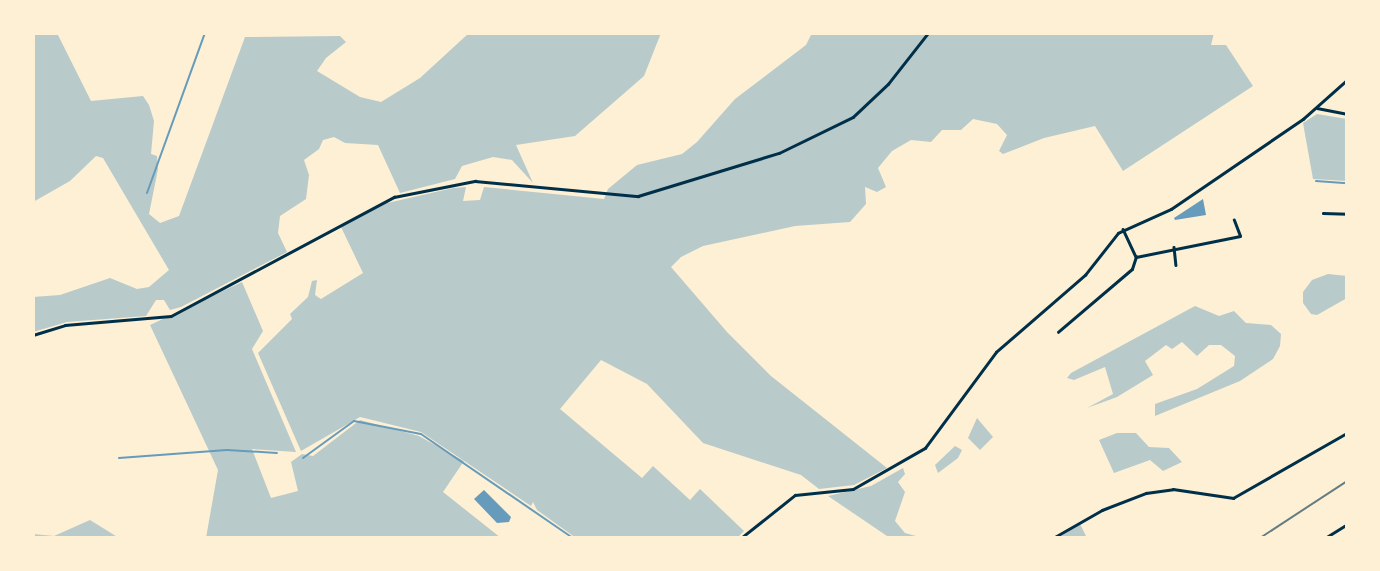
<!DOCTYPE html>
<style>
body{margin:0}
#map{position:relative;width:1380px;height:571px;overflow:hidden;background:#fdf0d5;font-family:Jost,sans-serif}
div>[style]{position:absolute}
.green>*{inset:0;background:#b9caca}
.water>*{inset:0;background:#669bbc}
.stream>*{height:2px;margin:-1px;padding:0 1px;transform-origin:1px;border-radius:1px;background:#669bbc}
.minor>*{height:2.5px;margin:-1.25px;padding:0 1.25px;transform-origin:1.25px;border-radius:1.25px;background:#003049}
.rail>*{height:2px;margin:-1px;padding:0 1px;transform-origin:1px;border-radius:1px;background:#657d81}
span{translate:-50% -50%;white-space:nowrap;text-align:center;line-height:1.15;-webkit-text-stroke:5px #fdf0d5;paint-order:stroke}
.frame{position:absolute;inset:0;border:35px solid #fdf0d5;pointer-events:none}
</style>
<div id="map">
<div class="green">
<i style="clip-path:polygon(33px 33px,57px 33px,91px 101px,143px 96px,149px 105px,154px 121px,151px 154px,157px 156px,158px 169px,149px 214px,160px 223px,179px 216px,245px 37px,340px 36px,346px 42px,326px 58px,317px 71px,360px 97px,381px 102px,420px 78px,469px 33px,661px 33px,644px 76px,575px 136px,516px 145px,533px 183px,512px 160px,493px 157px,462px 166px,455px 179px,400px 193px,378px 145px,345px 143px,334px 137px,323px 140px,319px 149px,304px 160px,309px 175px,306px 199px,280px 216px,278px 233px,287px 252px,181px 307px,170px 310px,164px 300px,156px 300px,146px 316px,67px 322px,33px 332px,33px 297px,60px 295px,110px 278px,137px 289px,149px 287px,169px 270px,103px 158px,96px 156px,70px 181px,33px 202px)"></i>
<i style="clip-path:polygon(812px 33px,1214px 33px,1211px 45px,1226px 45px,1253px 86px,1123px 171px,1095px 126px,1044px 138px,1003px 154px,999px 151px,1007px 135px,997px 124px,973px 119px,961px 130px,942px 130px,931px 142px,911px 140px,892px 151px,878px 168px,886px 187px,877px 192px,865px 187px,866px 204px,850px 222px,795px 226px,703px 246px,681px 257px,671px 267px,727px 332px,771px 376px,887px 468px,854px 485px,819px 489px,801px 475px,703px 443px,647px 384px,601px 360px,560px 409px,642px 478px,653px 466px,690px 500px,700px 489px,744px 531px,737px 538px,576px 538px,537px 510px,533px 502px,531px 506px,421px 432px,360px 417px,301px 451px,258px 353px,292px 319px,290px 314px,308px 297px,312px 281px,317px 280px,315px 295px,321px 299px,363px 273px,341px 227px,383px 204px,453px 188px,466px 187px,463px 201px,480px 200px,484px 187px,604px 199px,608px 189px,637px 165px,682px 154px,697px 142px,735px 99px,806px 45px)"></i>
<i style="clip-path:polygon(1317px 114px,1347px 119px,1347px 181px,1313px 179px,1303px 123px)"></i>
<i style="clip-path:polygon(1328px 274px,1347px 276px,1347px 298px,1317px 315px,1311px 314px,1303px 303px,1303px 292px,1312px 280px)"></i>
<i style="clip-path:polygon(242px 282px,263px 331px,252px 349px,296px 452px,252px 449px,271px 498px,298px 491px,291px 462px,302px 454px,313px 456px,360px 420px,419px 436px,464px 461px,443px 492px,501px 538px,206px 538px,218px 470px,150px 325px)"></i>
<i style="clip-path:polygon(1195px 306px,1219px 316px,1234px 311px,1246px 323px,1271px 325px,1281px 334px,1280px 346px,1273px 359px,1240px 381px,1155px 416px,1155px 404px,1197px 389px,1234px 366px,1235px 356px,1221px 345px,1209px 345px,1197px 356px,1182px 342px,1172px 349px,1166px 345px,1145px 361px,1153px 375px,1117px 397px,1087px 408px,1113px 394px,1105px 367px,1074px 380px,1067px 378px,1071px 373px)"></i>
<i style="clip-path:polygon(977px 418px,993px 437px,980px 450px,968px 438px)"></i>
<i style="clip-path:polygon(1117px 433px,1136px 433px,1149px 447px,1169px 448px,1182px 462px,1163px 471px,1150px 460px,1114px 473px,1099px 440px)"></i>
<i style="clip-path:polygon(955px 446px,962px 450px,958px 458px,938px 473px,935px 465px)"></i>
<i style="clip-path:polygon(903px 468px,905px 474px,898px 482px,905px 492px,895px 521px,905px 533px,923px 538px,890px 538px,828px 496px,871px 486px)"></i>
<i style="clip-path:polygon(90px 520px,119px 538px,33px 538px,33px 534px,54px 536px)"></i>
<i style="clip-path:polygon(1080px 524px,1087px 538px,1058px 538px)"></i>
</div>
<div class="water">
<i style="clip-path:polygon(1203px 199px,1206px 215px,1175px 220px,1174px 218px)"></i>
<i style="clip-path:polygon(484px 490px,511px 517px,509px 522px,497px 523px,474px 499px)"></i>
</div>
<div class="stream">
<i style="left:1316px;top:181px;width:31px;rotate:4deg"></i>
<i style="left:147px;top:193px;width:170px;rotate:-70.1deg"></i>
<i style="left:119px;top:458px;width:108px;rotate:-4.2deg"></i>
<i style="left:227px;top:450px;width:50px;rotate:3.4deg"></i>
<i style="left:303px;top:458px;width:63px;rotate:-36deg"></i>
<i style="left:354px;top:421px;width:68px;rotate:11deg"></i>
<i style="left:421px;top:434px;width:184px;rotate:34.4deg"></i>
</div>
<div class="minor">
<i style="left:1317px;top:108px;width:31px;rotate:11deg"></i>
<i style="left:1323px;top:213px;width:24px;rotate:2deg"></i>
<i style="left:1123px;top:229px;width:31px;rotate:65deg"></i>
<i style="left:1136px;top:257px;width:106px;rotate:-11.4deg"></i>
<i style="left:1240px;top:236px;width:17px;rotate:-111deg"></i>
<i style="left:1174px;top:247px;width:18px;rotate:84deg"></i>
<i style="left:1058px;top:332px;width:97px;rotate:-40.4deg"></i>
<i style="left:1132px;top:269px;width:13px;rotate:-72deg"></i>
<i style="left:33px;top:335px;width:34px;rotate:-17deg"></i>
<i style="left:65px;top:325px;width:106px;rotate:-4.9deg"></i>
<i style="left:171px;top:316px;width:253px;rotate:-28.1deg"></i>
<i style="left:394px;top:197px;width:83px;rotate:-11.2deg"></i>
<i style="left:475px;top:181px;width:164px;rotate:5.3deg"></i>
<i style="left:638px;top:196px;width:147px;rotate:-17deg"></i>
<i style="left:779px;top:153px;width:82px;rotate:-25.9deg"></i>
<i style="left:853px;top:117px;width:48px;rotate:-43.3deg"></i>
<i style="left:888px;top:84px;width:65px;rotate:-51.9deg"></i>
<i style="left:741px;top:538px;width:69px;rotate:-38.5deg"></i>
<i style="left:795px;top:495px;width:58px;rotate:-5.9deg"></i>
<i style="left:853px;top:489px;width:83px;rotate:-29.7deg"></i>
<i style="left:925px;top:448px;width:119px;rotate:-53.5deg"></i>
<i style="left:996px;top:352px;width:118px;rotate:-40.9deg"></i>
<i style="left:1085px;top:275px;width:53px;rotate:-51.8deg"></i>
<i style="left:1118px;top:233px;width:58px;rotate:-24.4deg"></i>
<i style="left:1171px;top:209px;width:160px;rotate:-34.3deg"></i>
<i style="left:1303px;top:119px;width:59px;rotate:-41.6deg"></i>
<i style="left:1053px;top:538px;width:56px;rotate:-29.7deg"></i>
<i style="left:1102px;top:510px;width:47px;rotate:-21.1deg"></i>
<i style="left:1146px;top:493px;width:27px;rotate:-8deg"></i>
<i style="left:1173px;top:489px;width:61px;rotate:8.5deg"></i>
<i style="left:1233px;top:498px;width:131px;rotate:-29.7deg"></i>
<i style="left:1325px;top:538px;width:26px;rotate:-32deg"></i>
</div>
<div class="rail">
<i style="left:1260px;top:538px;width:104px;rotate:-33.2deg"></i>
</div>
<div class="frame"></div>
</div>
